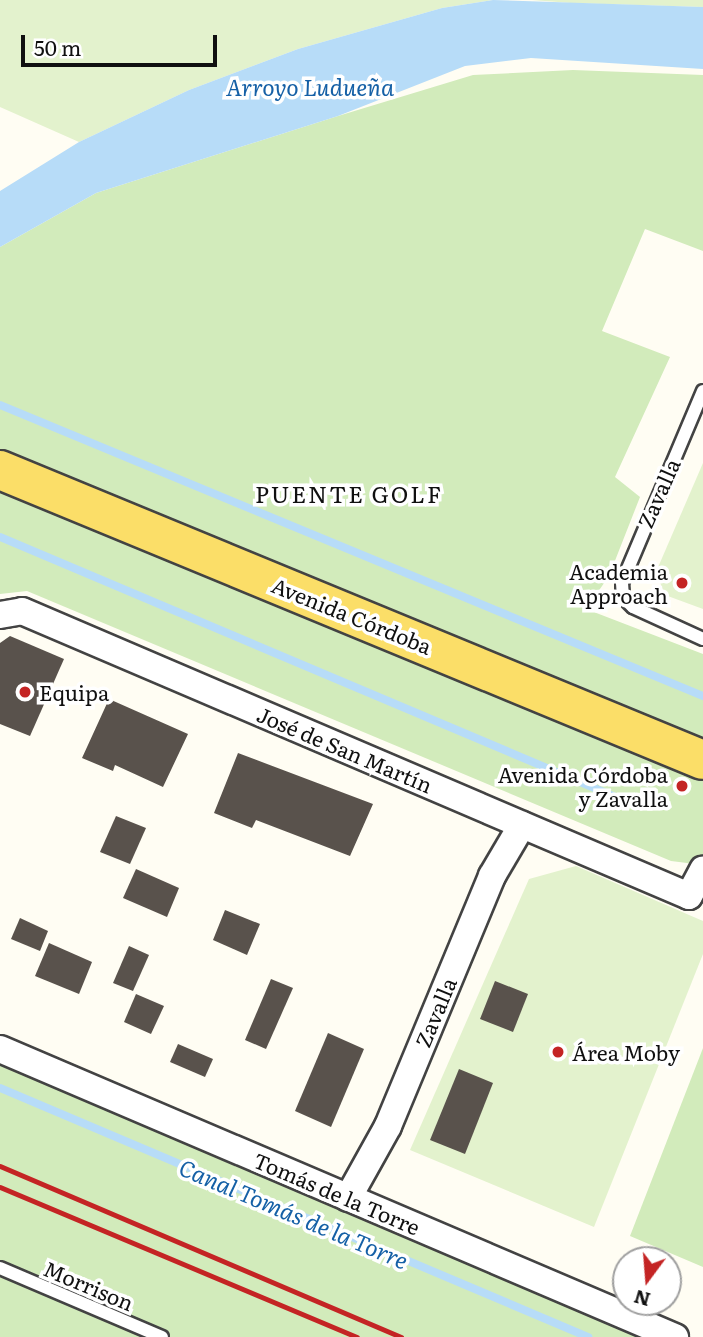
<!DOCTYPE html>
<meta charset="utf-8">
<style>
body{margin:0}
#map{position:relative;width:703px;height:1337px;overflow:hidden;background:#fffdf3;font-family:Literata,serif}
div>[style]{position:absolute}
.green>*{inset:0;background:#d2ebbb}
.pitch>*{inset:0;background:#e3f2cd}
.water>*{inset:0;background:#b7dcf8}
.stream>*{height:8px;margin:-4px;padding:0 4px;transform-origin:4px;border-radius:4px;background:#b7dcf8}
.building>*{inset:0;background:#59524c}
.roads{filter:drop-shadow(2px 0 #434343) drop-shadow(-2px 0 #434343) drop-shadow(0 2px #434343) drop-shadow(0 -2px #434343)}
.service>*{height:12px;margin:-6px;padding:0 6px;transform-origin:6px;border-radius:6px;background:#fff}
.minor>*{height:26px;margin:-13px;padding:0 13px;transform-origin:13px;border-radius:13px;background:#fff}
.primary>*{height:38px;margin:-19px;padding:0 19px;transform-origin:19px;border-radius:19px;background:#fbde68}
.rail>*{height:5px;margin:-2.5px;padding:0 2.5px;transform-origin:2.5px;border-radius:2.5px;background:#c42424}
.dots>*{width:19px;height:19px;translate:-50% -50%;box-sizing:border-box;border:4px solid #fff;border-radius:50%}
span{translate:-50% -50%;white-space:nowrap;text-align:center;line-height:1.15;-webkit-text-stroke:7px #fff;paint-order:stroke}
.street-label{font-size:21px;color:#101010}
.poi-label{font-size:21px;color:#101010}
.right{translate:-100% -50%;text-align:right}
.left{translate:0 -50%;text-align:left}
.water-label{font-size:23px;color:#1560a6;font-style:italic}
.neighbourhood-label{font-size:23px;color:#101010;letter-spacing:2px}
.north{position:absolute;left:612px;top:1246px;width:70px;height:70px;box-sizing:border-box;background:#fff;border:2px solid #9f9f9f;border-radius:50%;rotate:196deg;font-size:19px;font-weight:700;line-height:28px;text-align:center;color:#101010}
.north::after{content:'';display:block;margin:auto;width:24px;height:32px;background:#c42424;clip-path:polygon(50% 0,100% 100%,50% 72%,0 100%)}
.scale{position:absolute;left:21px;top:35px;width:196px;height:32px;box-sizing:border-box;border:4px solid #101010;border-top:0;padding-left:9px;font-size:21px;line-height:24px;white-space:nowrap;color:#101010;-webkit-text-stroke:5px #fff;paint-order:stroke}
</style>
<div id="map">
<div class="green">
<i style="clip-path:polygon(573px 70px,703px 75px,703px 251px,645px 229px,602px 331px,670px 357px,615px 477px,640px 497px,609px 576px,586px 609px,703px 654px,703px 865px,671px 861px,27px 591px,0 594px,0 247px,96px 193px,338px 116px,473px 75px)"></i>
<i style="clip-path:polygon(703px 1048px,703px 1267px,630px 1236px)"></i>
<i style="clip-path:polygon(0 1049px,675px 1337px,0 1337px)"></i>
</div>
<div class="pitch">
<i style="clip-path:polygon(0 0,493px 0,442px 8px,298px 49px,189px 90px,79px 142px,0 107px)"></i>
<i style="clip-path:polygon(532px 0,703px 0,703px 7px,571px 3px)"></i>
<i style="clip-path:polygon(703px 463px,703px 609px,665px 595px,656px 572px)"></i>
<i style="clip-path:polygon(576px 866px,703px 921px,703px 954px,594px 1227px,410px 1150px,529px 879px)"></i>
</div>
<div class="water">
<i style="clip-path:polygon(493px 0,703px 7px,703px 69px,531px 58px,465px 66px,338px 116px,96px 193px,0 247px,0 191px,79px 142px,189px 90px,298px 49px,442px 8px)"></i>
</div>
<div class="stream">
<i style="left:0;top:405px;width:761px;rotate:22.49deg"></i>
<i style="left:0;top:537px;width:678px;rotate:22.9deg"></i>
<i style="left:0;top:1088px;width:639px;rotate:22.95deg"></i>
</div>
<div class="building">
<i style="clip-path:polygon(10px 636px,64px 659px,30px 736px,0 724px,0 643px)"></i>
<i style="clip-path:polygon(109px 699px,188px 734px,163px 787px,115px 765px,113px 771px,82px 758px)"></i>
<i style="clip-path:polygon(238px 753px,373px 804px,350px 856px,256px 820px,252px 828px,214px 813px)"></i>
<i style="clip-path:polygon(116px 816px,146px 828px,130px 864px,100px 852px)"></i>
<i style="clip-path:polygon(136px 869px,179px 888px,167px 917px,123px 898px)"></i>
<i style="clip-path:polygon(225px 910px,260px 924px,247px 955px,213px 940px)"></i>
<i style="clip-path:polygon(20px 918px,48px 931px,40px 951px,11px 939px)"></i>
<i style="clip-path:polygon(49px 943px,92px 962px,79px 994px,35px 976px)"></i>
<i style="clip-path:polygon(129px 946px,149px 955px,133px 991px,113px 983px)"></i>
<i style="clip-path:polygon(271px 979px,293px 988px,266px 1049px,245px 1040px)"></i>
<i style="clip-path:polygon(495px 981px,528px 994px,513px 1032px,480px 1019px)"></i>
<i style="clip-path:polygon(136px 994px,164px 1006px,151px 1034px,124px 1022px)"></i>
<i style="clip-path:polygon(328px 1033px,364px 1049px,331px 1127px,295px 1111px)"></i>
<i style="clip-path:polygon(178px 1044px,213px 1059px,205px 1077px,170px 1062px)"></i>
<i style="clip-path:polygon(459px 1069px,493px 1083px,465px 1154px,430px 1140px)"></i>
</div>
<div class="roads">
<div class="service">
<i style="left:703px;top:391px;width:208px;rotate:112.9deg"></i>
<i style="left:622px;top:583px;width:14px;rotate:86deg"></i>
<i style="left:623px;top:597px;width:14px;rotate:45deg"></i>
<i style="left:633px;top:607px;width:77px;rotate:24.6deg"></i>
<i style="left:0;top:1268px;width:176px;rotate:23.1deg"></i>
</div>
<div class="minor">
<i style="left:0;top:615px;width:22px;rotate:-10deg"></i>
<i style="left:22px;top:611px;width:725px;rotate:23.14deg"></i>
<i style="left:689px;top:896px;width:30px;rotate:-62deg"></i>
<i style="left:0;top:1049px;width:734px;rotate:23.11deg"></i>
<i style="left:348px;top:1198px;width:82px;rotate:-60.9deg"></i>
<i style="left:388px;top:1126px;width:271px;rotate:-67.4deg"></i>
<i style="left:492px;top:876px;width:59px;rotate:-59.5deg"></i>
</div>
<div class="primary">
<i style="left:0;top:470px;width:760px;rotate:22.42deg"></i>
</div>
</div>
<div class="rail">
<i style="left:0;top:1166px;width:436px;rotate:23.1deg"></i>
<i style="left:0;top:1187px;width:387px;rotate:22.8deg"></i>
</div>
<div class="dots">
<i style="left:682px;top:583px;background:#c42424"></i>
<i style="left:25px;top:692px;background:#c42424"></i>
<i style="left:682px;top:786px;background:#c42424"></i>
<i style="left:558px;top:1052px;background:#c42424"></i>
</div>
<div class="street-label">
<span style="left:658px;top:493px;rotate:-66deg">Zavalla</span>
<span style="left:352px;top:615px;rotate:22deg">Avenida Córdoba</span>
<span style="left:345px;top:749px;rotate:23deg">José de San Martín</span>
<span style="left:435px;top:1012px;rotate:-67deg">Zavalla</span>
<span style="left:337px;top:1193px;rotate:23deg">Tomás de la Torre</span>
<span style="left:89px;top:1285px;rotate:23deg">Morrison</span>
</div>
<div class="poi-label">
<span class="right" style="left:668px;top:583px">Academia<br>Approach</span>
<span class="left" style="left:39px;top:692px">Equipa</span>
<span class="right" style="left:668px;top:786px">Avenida Córdoba<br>y Zavalla</span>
<span class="left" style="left:572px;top:1052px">Área Moby</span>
</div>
<div class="water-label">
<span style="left:310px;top:86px">Arroyo Ludueña</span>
<span style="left:294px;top:1213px;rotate:23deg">Canal Tomás de la Torre</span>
</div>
<div class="neighbourhood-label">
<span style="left:349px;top:493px">PUENTE GOLF</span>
</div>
<div class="north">N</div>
<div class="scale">50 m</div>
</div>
